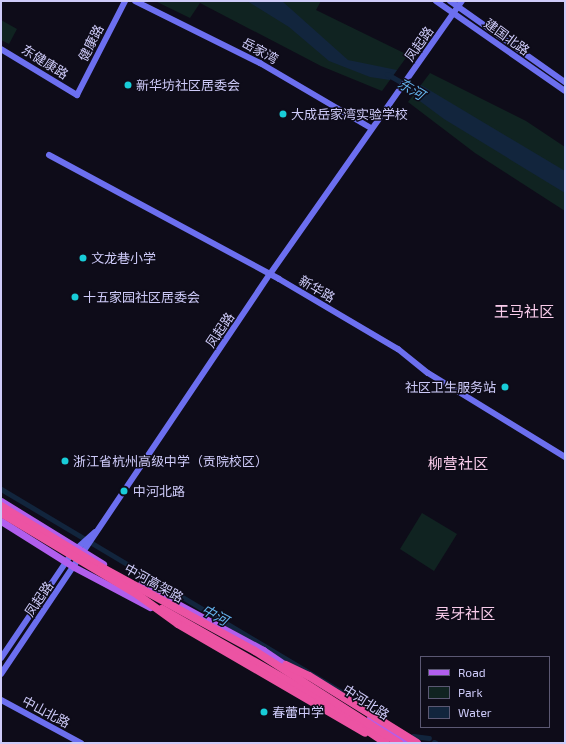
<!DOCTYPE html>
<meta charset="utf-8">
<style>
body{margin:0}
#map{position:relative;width:566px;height:744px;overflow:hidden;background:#0e0c19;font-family:"Exo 2","Noto Sans SC",sans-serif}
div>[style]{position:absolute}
.green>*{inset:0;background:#102321}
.water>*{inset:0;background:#12253d}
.canal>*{height:5px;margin:-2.5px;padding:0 2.5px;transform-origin:2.5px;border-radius:2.5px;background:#12253d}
.secondary>*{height:6px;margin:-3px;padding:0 3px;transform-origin:3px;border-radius:3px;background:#6c6fef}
.primary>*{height:7px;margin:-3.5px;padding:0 3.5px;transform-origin:3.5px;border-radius:3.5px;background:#b15eed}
.highway>*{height:8px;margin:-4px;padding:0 4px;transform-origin:4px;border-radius:4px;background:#ec53a3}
.highway-bridge>*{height:8px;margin:-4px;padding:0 4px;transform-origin:4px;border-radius:4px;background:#ec53a3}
.dots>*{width:11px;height:11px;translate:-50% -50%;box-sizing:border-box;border:2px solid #0e0c19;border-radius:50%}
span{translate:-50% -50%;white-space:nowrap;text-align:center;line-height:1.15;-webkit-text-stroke:3px #0e0c19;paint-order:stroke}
.street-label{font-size:13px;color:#cecbf9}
.poi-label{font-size:13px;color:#cecbf9}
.left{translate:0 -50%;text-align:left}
.right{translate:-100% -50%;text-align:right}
.water-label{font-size:14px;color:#64b4ee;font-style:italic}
.quarter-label{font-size:15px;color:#f9cceb}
.frame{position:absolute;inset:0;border:2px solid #cecbf9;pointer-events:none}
.legend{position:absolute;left:420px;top:656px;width:130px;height:72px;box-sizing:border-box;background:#0e0c19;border:1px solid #5b5873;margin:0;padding:5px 7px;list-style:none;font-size:12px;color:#cecbf9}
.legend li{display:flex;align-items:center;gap:8px;height:20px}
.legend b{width:20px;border:1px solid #5b5873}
</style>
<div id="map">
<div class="green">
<i style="clip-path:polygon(155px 1px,321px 1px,316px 10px,408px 55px,382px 91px,321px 66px,200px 3px,190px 18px)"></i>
<i style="clip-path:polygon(1px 20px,17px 29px,9px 44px,1px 40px)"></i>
<i style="clip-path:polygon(430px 73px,526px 121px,565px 147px,565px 211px,475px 153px,408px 102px)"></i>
<i style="clip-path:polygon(422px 513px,457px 534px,434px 571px,400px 549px)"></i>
</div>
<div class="water">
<i style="clip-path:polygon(247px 1px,282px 1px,348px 60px,397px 70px,390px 80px,370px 77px,329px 61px,289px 27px)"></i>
<i style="clip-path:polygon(421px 85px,565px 171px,565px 193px,444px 119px,413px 96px)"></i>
</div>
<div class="canal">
<i style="left:387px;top:74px;width:39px;rotate:30deg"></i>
<i style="left:1px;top:489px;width:397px;rotate:30.8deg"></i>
<i style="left:413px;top:736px;width:16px;rotate:7deg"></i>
<i style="left:434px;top:742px;width:2px;rotate:27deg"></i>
</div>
<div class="secondary">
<i style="left:135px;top:1px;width:140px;rotate:26.4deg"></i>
<i style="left:260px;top:63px;width:129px;rotate:30.4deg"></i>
<i style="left:436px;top:1px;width:157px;rotate:34.9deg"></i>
<i style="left:450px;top:1px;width:141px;rotate:35.2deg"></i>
<i style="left:1px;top:49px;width:89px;rotate:31.2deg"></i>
<i style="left:77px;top:95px;width:106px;rotate:-62.9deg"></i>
<i style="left:49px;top:155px;width:261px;rotate:28.3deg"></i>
<i style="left:279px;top:279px;width:138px;rotate:30.5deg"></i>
<i style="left:398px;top:349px;width:38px;rotate:39deg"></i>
<i style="left:428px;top:373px;width:161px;rotate:31.5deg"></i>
<i style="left:74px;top:551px;width:28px;rotate:-42deg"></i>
<i style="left:1px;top:658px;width:120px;rotate:-55.9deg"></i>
<i style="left:1px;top:674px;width:482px;rotate:-56.1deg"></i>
<i style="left:270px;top:274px;width:334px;rotate:-54.9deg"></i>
<i style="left:1px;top:700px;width:91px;rotate:28.3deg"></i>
</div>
<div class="primary">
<i style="left:1px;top:501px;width:120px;rotate:31.7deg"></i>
<i style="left:1px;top:521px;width:86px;rotate:32.2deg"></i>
<i style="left:74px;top:567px;width:86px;rotate:27.8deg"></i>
<i style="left:141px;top:584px;width:139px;rotate:28.4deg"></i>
<i style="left:263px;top:650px;width:32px;rotate:34deg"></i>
<i style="left:370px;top:718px;width:44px;rotate:34.8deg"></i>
</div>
<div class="highway">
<i style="left:162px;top:609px;width:182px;rotate:29.7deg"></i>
<i style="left:320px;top:699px;width:79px;rotate:33.7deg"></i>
<i style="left:178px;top:624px;width:216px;rotate:30.2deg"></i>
<i style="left:309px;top:676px;width:127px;rotate:31.8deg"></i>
</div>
<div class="highway-bridge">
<i style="left:1px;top:506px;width:117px;rotate:31.4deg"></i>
<i style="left:101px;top:567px;width:175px;rotate:28.6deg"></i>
<i style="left:255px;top:651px;width:171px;rotate:32.6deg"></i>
<i style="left:1px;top:513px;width:160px;rotate:30.9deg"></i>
<i style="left:138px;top:595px;width:49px;rotate:35.9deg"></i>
<i style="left:286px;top:665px;width:25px;rotate:26deg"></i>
</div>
<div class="dots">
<i style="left:128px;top:85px;background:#18cdd8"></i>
<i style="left:283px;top:114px;background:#18cdd8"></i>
<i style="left:83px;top:258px;background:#18cdd8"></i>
<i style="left:75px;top:297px;background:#18cdd8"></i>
<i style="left:505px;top:387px;background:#18cdd8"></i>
<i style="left:65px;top:461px;background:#18cdd8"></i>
<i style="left:124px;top:491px;background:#18cdd8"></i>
<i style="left:264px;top:712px;background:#18cdd8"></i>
</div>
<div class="street-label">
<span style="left:507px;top:37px;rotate:36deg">建国北路</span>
<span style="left:91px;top:43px;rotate:-63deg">健康路</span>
<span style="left:419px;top:44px;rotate:-55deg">凤起路</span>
<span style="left:260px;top:51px;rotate:29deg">岳家湾</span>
<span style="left:45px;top:62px;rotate:32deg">东健康路</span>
<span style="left:317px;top:289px;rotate:30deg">新华路</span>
<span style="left:220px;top:330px;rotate:-56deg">凤起路</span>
<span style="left:154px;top:583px;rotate:29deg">中河高架路</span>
<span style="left:39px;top:599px;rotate:-56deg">凤起路</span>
<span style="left:366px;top:702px;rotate:33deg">中河北路</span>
<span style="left:46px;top:712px;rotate:28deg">中山北路</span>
</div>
<div class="poi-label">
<span class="left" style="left:136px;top:85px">新华坊社区居委会</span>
<span class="left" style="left:291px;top:114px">大成岳家湾实验学校</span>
<span class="left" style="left:91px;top:258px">文龙巷小学</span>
<span class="left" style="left:83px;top:297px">十五家园社区居委会</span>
<span class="right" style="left:496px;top:387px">社区卫生服务站</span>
<span class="left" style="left:73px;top:461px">浙江省杭州高级中学（贡院校区）</span>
<span class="left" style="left:133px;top:491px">中河北路</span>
<span class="left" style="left:272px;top:712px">春蕾中学</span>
</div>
<div class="water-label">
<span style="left:411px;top:89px;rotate:31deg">东河</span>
<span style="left:215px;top:615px;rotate:29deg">中河</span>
</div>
<div class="quarter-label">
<span style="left:524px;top:312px">王马社区</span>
<span style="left:458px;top:464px">柳营社区</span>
<span style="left:465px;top:614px">吴牙社区</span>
</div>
<div class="frame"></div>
<ul class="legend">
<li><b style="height:5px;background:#b15eed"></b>Road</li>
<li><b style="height:11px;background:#102321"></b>Park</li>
<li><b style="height:11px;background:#12253d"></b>Water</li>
</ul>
</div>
